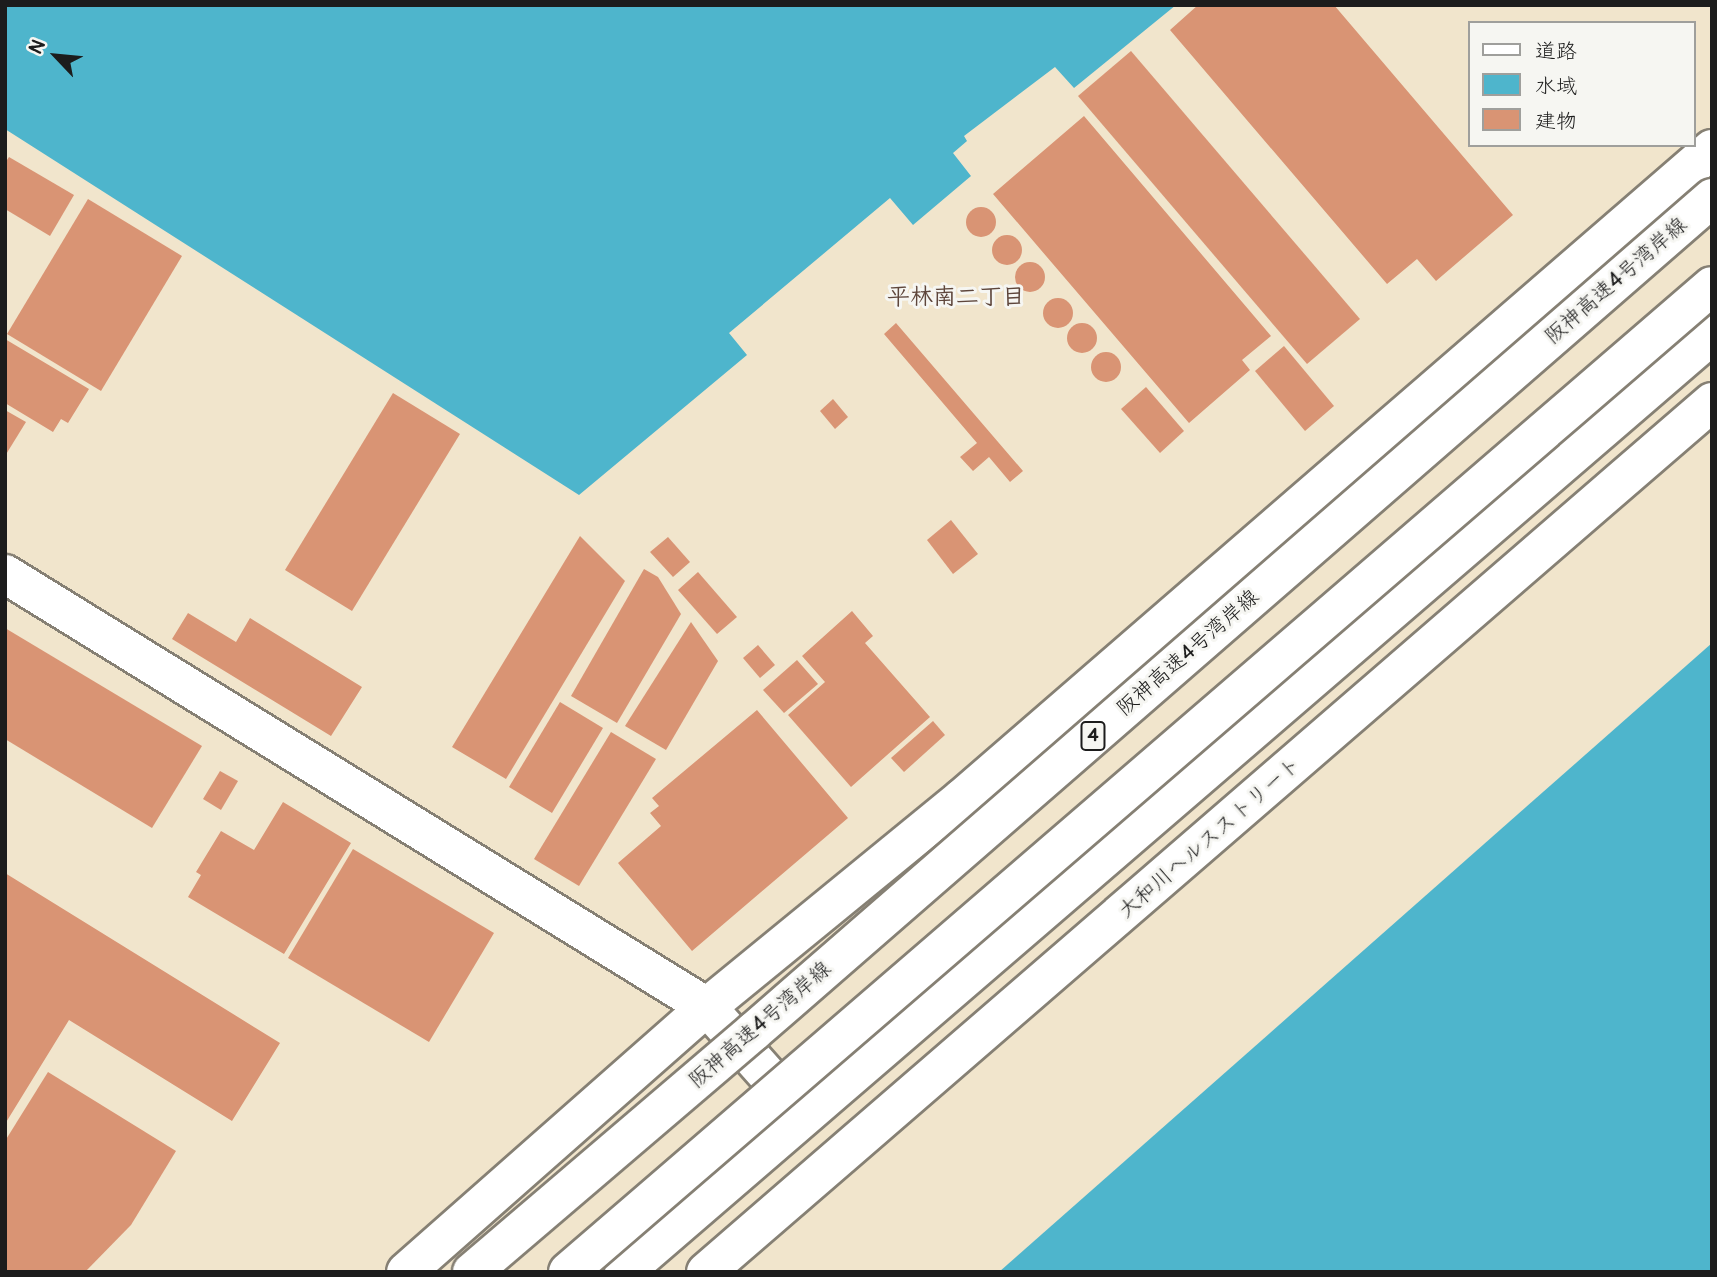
<!DOCTYPE html>
<meta charset="utf-8">
<style>
body{margin:0}
#map{position:relative;width:1717px;height:1277px;overflow:hidden;background:#f1e5cc;font-family:Pangolin,"Klee One",sans-serif}
div>[style]{position:absolute}
.water>*{inset:0;background:#4eb5cc}
.building>*{inset:0;background:#d99474}
.round{border-radius:50%}
.roads{filter:drop-shadow(2px 0 #868074) drop-shadow(-2px 0 #868074) drop-shadow(0 2px #868074) drop-shadow(0 -2px #868074)}
.minor>*{height:38px;margin:-19px;padding:0 19px;transform-origin:19px;border-radius:19px;background:#fff}
.bridges{filter:drop-shadow(2px 0 #868074) drop-shadow(-2px 0 #868074) drop-shadow(0 2px #868074) drop-shadow(0 -2px #868074)}
.highway-bridge>*{height:38px;margin:-19px;padding:0 19px;transform-origin:19px;border-radius:19px;background:#fff}
span{translate:-50% -50%;white-space:nowrap;text-align:center;line-height:1.15;-webkit-text-stroke:6px #f6f6f2;paint-order:stroke}
.shield-label span{padding:2px 5px;background:#f6f6f2;border:2px solid;border-radius:5px;-webkit-text-stroke-width:0}
.shield-label{font-size:19px;color:#1c1c1c;font-weight:700}
.street-label{font-size:21px;color:#1c1c1c}
.neighbourhood-label{font-size:23px;color:#5e463b;font-weight:700}
.frame{position:absolute;inset:0;border:7px solid #1c1c1c;pointer-events:none}
.legend{position:absolute;left:1468px;top:21px;width:228px;height:126px;box-sizing:border-box;background:#f6f6f2;border:2px solid #9f9f9c;margin:0;padding:9px 12px;list-style:none;font-size:21px;color:#1c1c1c}
.legend li{display:flex;align-items:center;gap:14px;height:35px}
.legend b{width:35px;border:2px solid #9f9f9c}
.north{position:absolute;left:21px;top:21px;width:70px;height:70px;-webkit-text-stroke:5px #f6f6f2;paint-order:stroke;rotate:296deg;font-size:19px;font-weight:700;line-height:28px;text-align:center;color:#1c1c1c}
.north::after{content:'';display:block;margin:auto;width:24px;height:32px;background:#1c1c1c;clip-path:polygon(50% 0,100% 100%,50% 72%,0 100%)}
</style>
<div id="map">
<div class="water">
<i style="clip-path:polygon(5px 5px,1176px 5px,1074px 88px,1055px 67px,964px 136px,967px 141px,953px 153px,971px 176px,913px 225px,890px 198px,729px 333px,747px 355px,579px 495px,5px 129px)"></i>
<i style="clip-path:polygon(1712px 643px,1712px 1272px,999px 1272px)"></i>
</div>
<div class="building">
<i style="clip-path:polygon(1198px 5px,1334px 5px,1513px 215px,1436px 281px,1417px 259px,1387px 284px,1170px 30px)"></i>
<i style="clip-path:polygon(1131px 51px,1360px 319px,1307px 364px,1078px 96px)"></i>
<i style="clip-path:polygon(1084px 116px,1271px 336px,1242px 360px,1250px 370px,1189px 423px,993px 194px)"></i>
<i style="clip-path:polygon(9px 157px,74px 195px,50px 236px,5px 209px,5px 163px)"></i>
<i style="clip-path:polygon(88px 199px,182px 256px,101px 391px,7px 334px)"></i>
<i class="round" style="left:966px;top:207px;width:30px;height:30px"></i>
<i class="round" style="left:992px;top:235px;width:30px;height:30px"></i>
<i class="round" style="left:1015px;top:262px;width:30px;height:30px"></i>
<i class="round" style="left:1043px;top:298px;width:30px;height:30px"></i>
<i style="clip-path:polygon(896px 323px,1023px 471px,1010px 482px,989px 457px,973px 471px,960px 457px,977px 443px,884px 334px)"></i>
<i class="round" style="left:1067px;top:323px;width:30px;height:30px"></i>
<i style="clip-path:polygon(5px 339px,89px 389px,68px 423px,61px 419px,53px 432px,5px 403px)"></i>
<i style="clip-path:polygon(1284px 346px,1334px 406px,1305px 431px,1255px 371px)"></i>
<i class="round" style="left:1091px;top:352px;width:30px;height:30px"></i>
<i style="clip-path:polygon(1146px 387px,1184px 431px,1160px 453px,1121px 409px)"></i>
<i style="clip-path:polygon(393px 393px,460px 434px,352px 611px,285px 570px)"></i>
<i style="clip-path:polygon(833px 399px,848px 417px,835px 429px,820px 411px)"></i>
<i style="clip-path:polygon(5px 410px,26px 422px,5px 456px)"></i>
<i style="clip-path:polygon(951px 520px,978px 554px,953px 574px,927px 540px)"></i>
<i style="clip-path:polygon(580px 536px,625px 581px,506px 779px,452px 747px)"></i>
<i style="clip-path:polygon(668px 537px,690px 562px,673px 577px,650px 552px)"></i>
<i style="clip-path:polygon(644px 569px,658px 577px,681px 614px,617px 723px,571px 696px)"></i>
<i style="clip-path:polygon(698px 572px,737px 617px,717px 634px,678px 590px)"></i>
<i style="clip-path:polygon(852px 611px,873px 636px,865px 643px,930px 717px,851px 787px,788px 715px,825px 682px,802px 656px)"></i>
<i style="clip-path:polygon(188px 613px,236px 642px,250px 618px,362px 687px,331px 736px,172px 639px)"></i>
<i style="clip-path:polygon(691px 622px,718px 661px,666px 750px,625px 726px)"></i>
<i style="clip-path:polygon(5px 628px,202px 746px,152px 828px,5px 739px)"></i>
<i style="clip-path:polygon(758px 645px,775px 665px,760px 678px,743px 658px)"></i>
<i style="clip-path:polygon(797px 660px,818px 684px,784px 713px,763px 690px)"></i>
<i style="clip-path:polygon(560px 702px,603px 728px,552px 813px,509px 787px)"></i>
<i style="clip-path:polygon(757px 710px,848px 818px,692px 951px,618px 863px,661px 826px,650px 813px,659px 806px,652px 798px)"></i>
<i style="clip-path:polygon(933px 721px,945px 735px,904px 772px,891px 758px)"></i>
<i style="clip-path:polygon(611px 732px,656px 759px,579px 886px,534px 859px)"></i>
<i style="clip-path:polygon(220px 771px,238px 781px,221px 810px,203px 799px)"></i>
<i style="clip-path:polygon(283px 802px,351px 843px,284px 954px,188px 897px,201px 875px,196px 872px,221px 831px,254px 850px)"></i>
<i style="clip-path:polygon(353px 849px,494px 933px,429px 1042px,288px 958px)"></i>
<i style="clip-path:polygon(5px 873px,280px 1043px,232px 1121px,69px 1020px,5px 1124px)"></i>
<i style="clip-path:polygon(48px 1072px,176px 1151px,131px 1225px,85px 1272px,5px 1272px,5px 1141px)"></i>
</div>
<div class="roads">
<div class="minor">
<i style="left:5px;top:574px;width:825px;rotate:31.67deg"></i>
<i style="left:707px;top:1007px;width:143px;rotate:48.4deg"></i>
<i style="left:406px;top:1272px;width:401px;rotate:-41.4deg"></i>
<i style="left:707px;top:1007px;width:328px;rotate:-39.3deg"></i>
<i style="left:961px;top:799px;width:993px;rotate:-40.88deg"></i>
<i style="left:624px;top:1272px;width:1436px;rotate:-40.74deg"></i>
<i style="left:706px;top:1272px;width:1330px;rotate:-40.85deg"></i>
</div>
</div>
<div class="bridges">
<div class="highway-bridge">
<i style="left:472px;top:1272px;width:370px;rotate:-40.5deg"></i>
<i style="left:753px;top:1032px;width:1271px;rotate:-41.01deg"></i>
<i style="left:568px;top:1272px;width:1510px;rotate:-40.76deg"></i>
</div>
</div>
<div class="shield-label">
<span style="left:1093px;top:736px">4</span>
</div>
<div class="street-label">
<span style="left:1616px;top:281px;rotate:-41deg">阪神高速4号湾岸線</span>
<span style="left:1188px;top:653px;rotate:-41deg">阪神高速4号湾岸線</span>
<span style="left:1210px;top:838px;rotate:-41deg">大和川ヘルスストリート</span>
<span style="left:760px;top:1025px;rotate:-41deg">阪神高速4号湾岸線</span>
</div>
<div class="neighbourhood-label">
<span style="left:956px;top:297px">平林南二丁目</span>
</div>
<div class="frame"></div>
<ul class="legend">
<li><b style="height:9px;background:#fff"></b>道路</li>
<li><b style="height:19px;background:#4eb5cc"></b>水域</li>
<li><b style="height:19px;background:#d99474"></b>建物</li>
</ul>
<div class="north">N</div>
</div>
